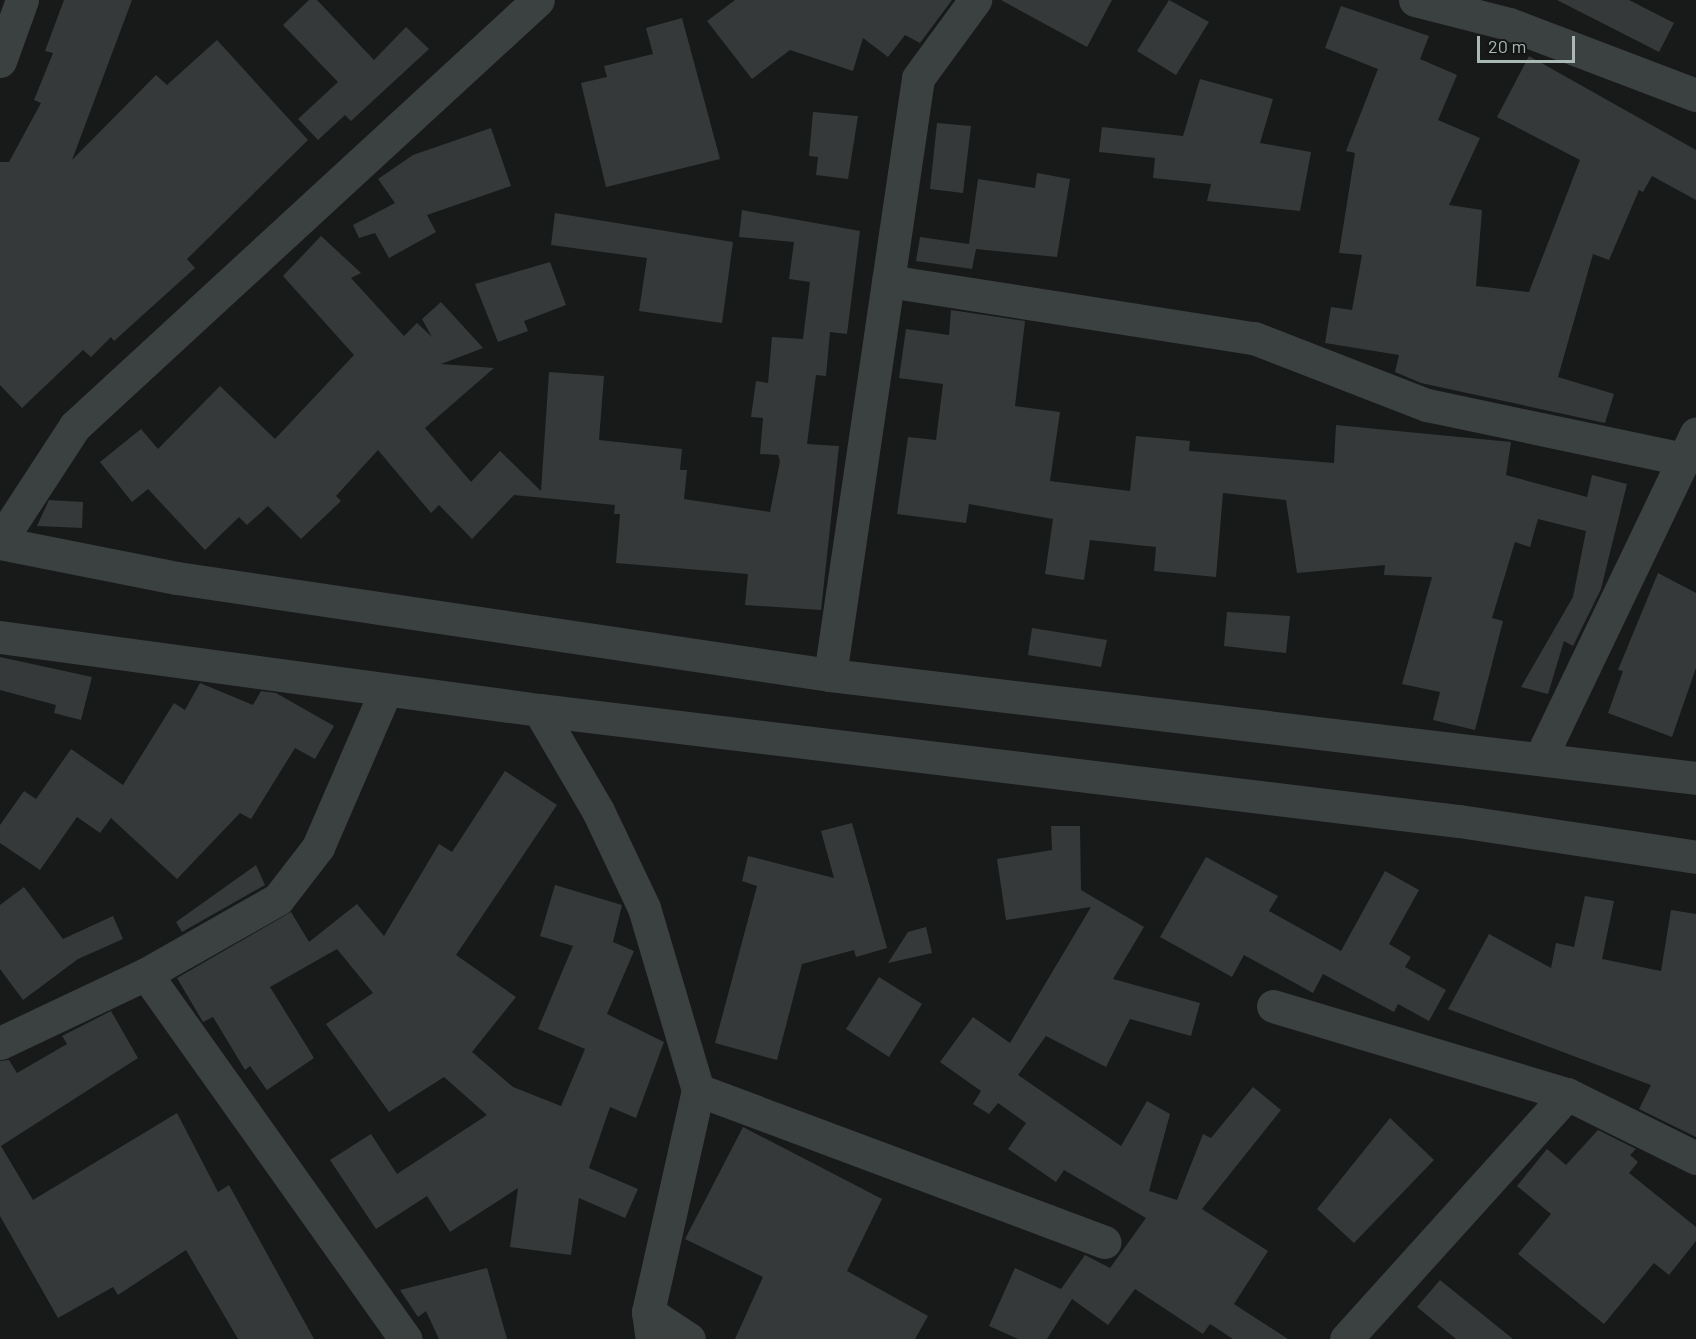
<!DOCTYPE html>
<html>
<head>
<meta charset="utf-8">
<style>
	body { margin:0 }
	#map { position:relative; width:1696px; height:1339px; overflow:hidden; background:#181a1a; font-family:Barlow,sans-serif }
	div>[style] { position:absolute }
	.building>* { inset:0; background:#353939 }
	.minor>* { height:33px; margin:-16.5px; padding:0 16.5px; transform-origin:16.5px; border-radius:16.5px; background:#3b4140 }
	.tertiary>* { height:33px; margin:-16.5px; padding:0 16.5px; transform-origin:16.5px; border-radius:16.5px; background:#3b4140 }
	span { translate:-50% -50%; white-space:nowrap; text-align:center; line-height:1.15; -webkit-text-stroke:6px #131515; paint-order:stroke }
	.scale { position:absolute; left:1477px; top:36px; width:98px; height:27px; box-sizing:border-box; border:3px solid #abb9b5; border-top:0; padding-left:8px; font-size:18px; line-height:21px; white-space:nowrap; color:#abb9b5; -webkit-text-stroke:4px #131515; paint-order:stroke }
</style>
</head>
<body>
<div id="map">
	<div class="building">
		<i style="clip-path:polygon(64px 0,132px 0,72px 160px,156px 75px,167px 85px,217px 40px,308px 140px,187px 259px,195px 268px,114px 341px,111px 337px,91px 357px,83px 350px,22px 408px,0 385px,0 162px,9px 162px,41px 103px,34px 100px,53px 53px,45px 51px)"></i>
		<i style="clip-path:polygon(309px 0,317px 0,374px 60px,406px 27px,429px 49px,351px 121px,345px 115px,318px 140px,298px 119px,338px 82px,283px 25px)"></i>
		<i style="clip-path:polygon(735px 0,952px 0,920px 43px,905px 35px,888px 57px,863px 38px,853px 71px,790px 50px,752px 79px,707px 21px)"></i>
		<i style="clip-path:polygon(1001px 0,1112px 0,1087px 47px)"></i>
		<i style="clip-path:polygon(1169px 0,1209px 22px,1176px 75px,1137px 51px)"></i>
		<i style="clip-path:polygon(1557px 0,1629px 0,1674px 23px,1659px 52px)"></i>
		<i style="clip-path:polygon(1341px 6px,1429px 36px,1420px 59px,1457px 75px,1438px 120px,1480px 138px,1449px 205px,1482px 210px,1476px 286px,1529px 292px,1580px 160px,1497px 117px,1529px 56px,1696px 150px,1696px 200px,1652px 176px,1643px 192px,1639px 190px,1609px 260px,1593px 254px,1558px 377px,1614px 394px,1605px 423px,1421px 383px,1395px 372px,1399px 355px,1325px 343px,1331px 307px,1352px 310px,1362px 255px,1339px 253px,1355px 153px,1346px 151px,1378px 69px,1325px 48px)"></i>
		<i style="clip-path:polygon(682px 18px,720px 159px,606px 187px,581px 83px,607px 77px,604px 66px,653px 54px,646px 28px)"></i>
		<i style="clip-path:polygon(1200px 79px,1273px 99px,1260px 143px,1311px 152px,1300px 211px,1207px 201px,1211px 184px,1153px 178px,1155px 158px,1099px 152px,1102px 127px,1183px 136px)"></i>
		<i style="clip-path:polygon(813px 112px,858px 116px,848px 179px,816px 175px,818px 157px,809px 156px)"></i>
		<i style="clip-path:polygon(937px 123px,971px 126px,963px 193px,930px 189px)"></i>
		<i style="clip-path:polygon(491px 128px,511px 186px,427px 215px,436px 232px,389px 258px,375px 233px,359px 238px,353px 225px,395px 203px,378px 179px,413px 155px)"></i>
		<i style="clip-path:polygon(1037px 173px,1070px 179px,1057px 257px,976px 249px,972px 269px,916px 261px,920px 237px,969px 244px,978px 179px,1035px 188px)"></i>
		<i style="clip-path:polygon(742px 210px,860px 231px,847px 334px,830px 332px,826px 376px,816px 375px,807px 444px,839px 446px,821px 610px,745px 605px,748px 574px,616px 563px,620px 514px,614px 514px,615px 505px,514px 495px,472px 539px,439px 505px,431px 513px,378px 450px,336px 496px,341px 501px,301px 539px,268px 506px,247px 525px,239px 517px,205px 550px,148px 489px,132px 502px,100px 462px,141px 429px,158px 449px,220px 386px,275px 439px,354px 355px,283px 276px,321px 236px,361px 273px,351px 278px,404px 336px,417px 323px,432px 337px,422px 319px,441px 302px,483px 348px,441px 364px,494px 368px,425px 428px,471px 482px,500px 451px,541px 491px,549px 372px,604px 376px,599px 440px,682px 449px,680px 470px,687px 470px,684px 499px,770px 512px,780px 461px,778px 455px,760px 454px,763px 418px,751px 417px,756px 381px,768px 383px,772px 337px,803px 339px,810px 282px,789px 279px,794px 242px,739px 237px)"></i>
		<i style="clip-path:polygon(555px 213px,733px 242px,722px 323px,639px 311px,647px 258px,551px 245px)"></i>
		<i style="clip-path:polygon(550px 262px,566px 305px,524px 321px,528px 331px,498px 342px,475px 284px)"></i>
		<i style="clip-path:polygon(951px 310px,1025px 321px,1015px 406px,1060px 412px,1050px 481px,1130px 491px,1136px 436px,1190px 441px,1189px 451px,1334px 463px,1336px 425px,1511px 442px,1506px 475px,1587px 497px,1592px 475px,1627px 484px,1601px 589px,1573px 646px,1564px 641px,1548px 694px,1521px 687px,1573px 597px,1586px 531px,1538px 519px,1530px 547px,1515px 542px,1492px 618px,1503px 621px,1475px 730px,1433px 720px,1440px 692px,1402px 684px,1432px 577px,1384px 575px,1385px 565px,1297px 573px,1286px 500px,1223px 493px,1216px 577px,1154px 571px,1156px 547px,1090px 540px,1084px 580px,1045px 574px,1053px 519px,969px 504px,966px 523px,897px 514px,908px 437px,936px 440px,943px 384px,899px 378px,906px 329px,949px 335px)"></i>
		<i style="clip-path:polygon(49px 500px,83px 502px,82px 528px,37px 526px)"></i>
		<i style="clip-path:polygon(1658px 573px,1696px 593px,1696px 668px,1672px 737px,1608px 713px,1623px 671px,1618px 670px)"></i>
		<i style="clip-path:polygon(1227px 612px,1290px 616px,1286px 653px,1224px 646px)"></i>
		<i style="clip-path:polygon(1032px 628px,1107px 640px,1101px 667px,1028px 655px)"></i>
		<i style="clip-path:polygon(0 657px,92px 677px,81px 720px,54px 713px,56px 705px,0 690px)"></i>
		<i style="clip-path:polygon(200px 683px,253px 705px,261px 691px,276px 693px,334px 726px,315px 759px,295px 748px,251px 819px,240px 813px,177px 879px,111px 818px,100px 833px,77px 817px,40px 870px,0 843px,0 825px,24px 791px,36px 799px,71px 749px,123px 785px,174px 703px,185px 710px)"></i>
		<i style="clip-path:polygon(505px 771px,557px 805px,456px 955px,516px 997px,472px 1052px,513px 1087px,561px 1106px,585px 1049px,538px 1029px,573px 946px,540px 936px,555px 885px,622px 905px,613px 942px,634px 951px,607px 1014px,664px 1042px,636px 1118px,610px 1107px,589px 1168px,638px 1189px,625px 1218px,579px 1198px,571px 1255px,510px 1247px,518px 1188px,450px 1232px,427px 1196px,376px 1229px,330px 1160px,371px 1134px,397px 1174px,487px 1115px,444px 1077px,389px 1112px,326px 1024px,373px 993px,337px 949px,270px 987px,314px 1058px,267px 1090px,250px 1066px,245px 1070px,213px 1017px,203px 1022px,177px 978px,291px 912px,309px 942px,357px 904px,384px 936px,439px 844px,452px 852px)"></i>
		<i style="clip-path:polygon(852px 823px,887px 948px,856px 957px,854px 950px,802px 964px,777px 1060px,715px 1043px,757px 886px,742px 881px,748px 856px,834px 878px,821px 831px)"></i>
		<i style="clip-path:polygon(1051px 826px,1080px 826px,1081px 890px,1144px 927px,1113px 979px,1200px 1003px,1191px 1036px,1130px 1019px,1106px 1067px,1046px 1036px,1018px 1075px,1121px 1146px,1147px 1101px,1170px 1114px,1149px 1191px,1177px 1200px,1203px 1134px,1211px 1138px,1253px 1087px,1281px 1110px,1202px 1209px,1268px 1251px,1234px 1304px,1288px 1339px,1233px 1339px,1210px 1324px,1203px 1334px,1135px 1289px,1108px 1325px,1072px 1299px,1047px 1339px,1018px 1339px,989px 1326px,1015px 1268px,1061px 1289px,1085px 1255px,1110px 1268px,1146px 1218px,1064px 1170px,1056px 1182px,1008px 1149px,1026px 1123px,998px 1103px,989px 1114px,973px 1104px,981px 1091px,940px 1062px,973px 1017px,1010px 1043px,1091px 907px,1006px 920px,997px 859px,1052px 850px)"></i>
		<i style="clip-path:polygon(1206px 857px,1278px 896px,1269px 911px,1341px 951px,1385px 871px,1419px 890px,1389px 944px,1411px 957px,1405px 967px,1446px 990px,1429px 1021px,1398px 1004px,1394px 1012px,1323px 974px,1313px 993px,1244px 955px,1232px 977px,1160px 937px)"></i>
		<i style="clip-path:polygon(256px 865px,265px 885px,182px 932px,176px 922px)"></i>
		<i style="clip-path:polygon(24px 887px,63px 939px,113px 916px,123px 939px,78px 959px,23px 1000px,0 969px,0 905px)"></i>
		<i style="clip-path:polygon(1585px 896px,1614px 901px,1602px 959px,1661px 971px,1671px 910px,1696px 914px,1696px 1137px,1639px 1109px,1651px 1085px,1448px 1009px,1489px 934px,1551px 968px,1556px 943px,1574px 947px)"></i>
		<i style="clip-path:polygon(926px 927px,932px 953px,888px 963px,908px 932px)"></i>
		<i style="clip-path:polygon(879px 977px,922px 1004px,889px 1057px,846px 1029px)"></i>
		<i style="clip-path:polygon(111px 1011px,138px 1058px,1px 1146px,33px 1200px,177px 1113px,218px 1192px,229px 1185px,314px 1339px,238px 1339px,186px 1250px,118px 1295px,113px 1287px,58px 1318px,0 1216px,0 1061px,9px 1060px,17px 1073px,67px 1044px,62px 1036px)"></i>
		<i style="clip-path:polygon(1390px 1118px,1434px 1160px,1354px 1243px,1317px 1209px)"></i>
		<i style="clip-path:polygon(743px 1127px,882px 1199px,847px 1271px,928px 1316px,915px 1339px,735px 1339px,763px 1277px,685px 1239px)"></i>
		<i style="clip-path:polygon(1598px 1130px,1636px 1149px,1630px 1155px,1638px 1162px,1629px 1173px,1696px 1227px,1696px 1241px,1669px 1275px,1654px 1263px,1604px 1324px,1518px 1254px,1551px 1214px,1517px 1186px,1547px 1149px,1566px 1165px)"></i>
		<i style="clip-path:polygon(487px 1268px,507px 1339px,439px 1339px,426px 1311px,418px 1317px,400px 1290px)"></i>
		<i style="clip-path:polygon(1440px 1280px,1513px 1339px,1456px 1339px,1417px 1307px)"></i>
	</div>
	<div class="minor">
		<i style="left:1415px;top:0;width:97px;rotate:14.3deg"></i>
		<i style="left:1509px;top:24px;width:200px;rotate:20.8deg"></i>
		<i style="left:0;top:61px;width:65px;rotate:-70.2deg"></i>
		<i style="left:888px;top:281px;width:370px;rotate:8.9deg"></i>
		<i style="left:1254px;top:338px;width:186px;rotate:21.2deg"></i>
		<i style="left:1427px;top:405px;width:263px;rotate:11.9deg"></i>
		<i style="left:0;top:541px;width:137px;rotate:-56.9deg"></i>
		<i style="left:75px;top:426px;width:629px;rotate:-42.62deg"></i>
		<i style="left:830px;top:675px;width:603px;rotate:-81.61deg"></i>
		<i style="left:918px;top:78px;width:97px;rotate:-53.8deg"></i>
		<i style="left:539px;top:710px;width:117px;rotate:59.7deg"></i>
		<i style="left:598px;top:811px;width:107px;rotate:64.6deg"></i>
		<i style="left:644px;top:908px;width:190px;rotate:73.5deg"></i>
		<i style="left:698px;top:1090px;width:228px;rotate:102.7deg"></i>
		<i style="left:648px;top:1312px;width:27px;rotate:82deg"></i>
		<i style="left:1540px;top:759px;width:361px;rotate:-64.4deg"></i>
		<i style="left:146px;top:974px;width:448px;rotate:54.6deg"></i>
		<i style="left:1273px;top:1006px;width:307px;rotate:16.7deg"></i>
		<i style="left:1567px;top:1094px;width:144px;rotate:26.4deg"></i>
		<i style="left:0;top:1043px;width:161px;rotate:-25.3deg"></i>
		<i style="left:146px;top:974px;width:152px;rotate:-29.6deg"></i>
		<i style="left:278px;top:899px;width:66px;rotate:-52.4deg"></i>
		<i style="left:318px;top:847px;width:171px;rotate:-66.6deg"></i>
		<i style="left:698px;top:1090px;width:434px;rotate:20.5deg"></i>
		<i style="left:648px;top:1312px;width:49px;rotate:33.4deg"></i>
		<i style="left:1346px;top:1339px;width:330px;rotate:-47.9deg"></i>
	</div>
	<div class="tertiary">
		<i style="left:0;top:543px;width:180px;rotate:11.2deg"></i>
		<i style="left:177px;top:578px;width:660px;rotate:8.45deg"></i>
		<i style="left:830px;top:675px;width:872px;rotate:6.78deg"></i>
		<i style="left:0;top:637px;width:544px;rotate:7.71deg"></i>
		<i style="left:539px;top:710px;width:927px;rotate:6.88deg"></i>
		<i style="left:1459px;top:821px;width:240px;rotate:8.6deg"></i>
	</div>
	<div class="scale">20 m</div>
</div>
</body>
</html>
